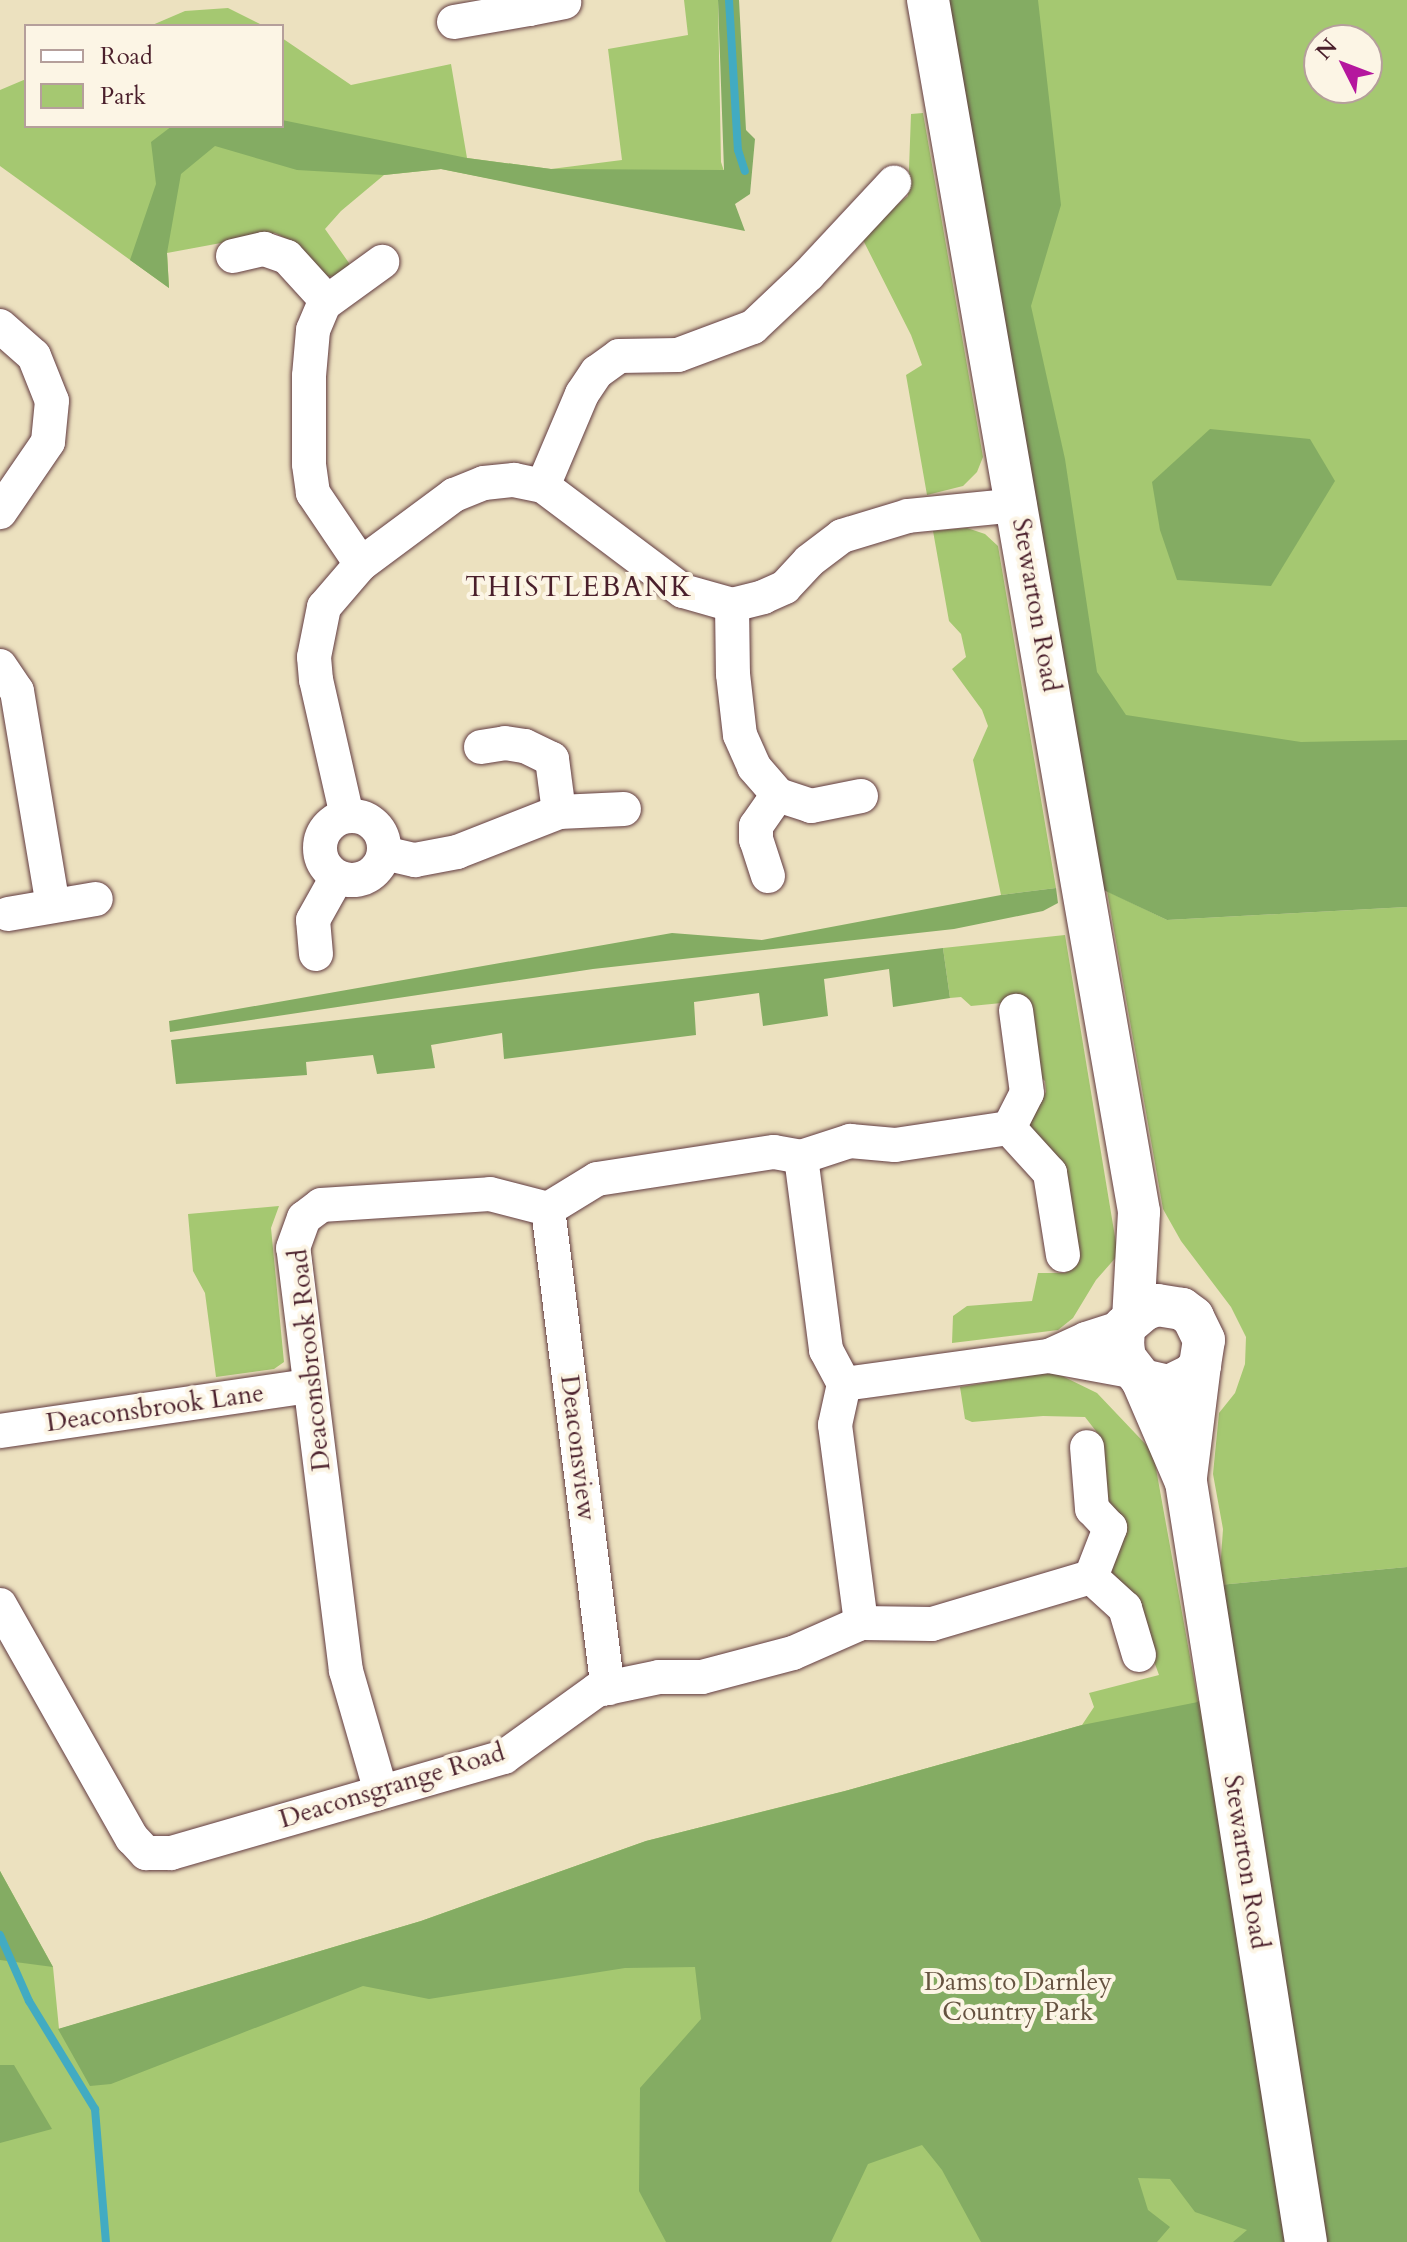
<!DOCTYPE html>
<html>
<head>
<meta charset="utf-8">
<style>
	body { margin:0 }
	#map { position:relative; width:1407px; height:2242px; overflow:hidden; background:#ece1bf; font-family:Cardo,serif }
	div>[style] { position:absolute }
	.green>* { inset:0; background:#a5c871 }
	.forest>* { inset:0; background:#84ac63 }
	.stream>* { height:8px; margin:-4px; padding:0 4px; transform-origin:4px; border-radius:4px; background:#42abc2 }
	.roads { filter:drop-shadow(0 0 2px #623c41) drop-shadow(0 0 2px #623c41) }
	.minor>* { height:34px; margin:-17px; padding:0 17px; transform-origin:17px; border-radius:17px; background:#fff }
	.minor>.ring { margin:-17px; padding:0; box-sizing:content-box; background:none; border:34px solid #fff; border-radius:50% }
	.major>* { height:42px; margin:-21px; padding:0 21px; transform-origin:21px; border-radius:21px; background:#fff }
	span { translate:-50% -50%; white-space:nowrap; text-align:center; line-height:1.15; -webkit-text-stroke:8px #fcf5e5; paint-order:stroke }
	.street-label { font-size:26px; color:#4a1f2b }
	.park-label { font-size:26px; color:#655240 }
	.neighbourhood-label { font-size:28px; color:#4a1f2b; letter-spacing:2px }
	.legend { position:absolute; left:24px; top:24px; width:260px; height:104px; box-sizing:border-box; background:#fcf5e5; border:2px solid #b59f9b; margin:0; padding:10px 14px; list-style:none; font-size:24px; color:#4a1f2b }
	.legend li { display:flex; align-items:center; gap:16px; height:40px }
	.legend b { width:40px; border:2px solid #b59f9b }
	.north { position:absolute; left:1303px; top:24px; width:80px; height:80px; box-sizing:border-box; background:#fcf5e5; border:2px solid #b59f9b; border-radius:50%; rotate:312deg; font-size:22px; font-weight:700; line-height:32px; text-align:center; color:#4a1f2b }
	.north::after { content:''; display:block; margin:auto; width:28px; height:36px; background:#b5179e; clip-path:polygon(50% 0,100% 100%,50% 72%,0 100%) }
</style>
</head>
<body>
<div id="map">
	<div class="green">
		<i style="clip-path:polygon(684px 0,718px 0,721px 162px,735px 204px,662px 212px,441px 169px,384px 175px,341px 211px,325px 229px,349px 263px,350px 270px,343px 277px,324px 276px,289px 240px,275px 233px,167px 253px,169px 288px,0 166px,0 90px,26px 79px,26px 126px,282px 126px,282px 38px,351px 85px,451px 64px,467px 158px,551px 169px,622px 160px,608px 49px,688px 35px)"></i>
		<i style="clip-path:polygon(evenodd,947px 0,1407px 0,1407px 820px,1084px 812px,947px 0,1319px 40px,1367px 40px,1367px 88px,1319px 88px,1319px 40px)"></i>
		<i style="clip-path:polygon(228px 8px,264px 26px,150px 26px,185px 11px)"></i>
		<i style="clip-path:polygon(923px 113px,983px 457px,977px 472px,963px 486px,927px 495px,906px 375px,922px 365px,911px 335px,860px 234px,908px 196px,911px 114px)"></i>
		<i style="clip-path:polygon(967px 528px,985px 534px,998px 546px,1056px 888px,1001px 895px,973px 760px,988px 726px,982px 710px,952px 669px,966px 657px,961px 634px,949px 621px,933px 531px)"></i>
		<i style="clip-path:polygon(1107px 891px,1167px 920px,1407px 907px,1407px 1567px,1219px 1585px,1223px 1529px,1213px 1474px,1219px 1413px,1235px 1393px,1245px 1364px,1246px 1337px,1231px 1307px,1181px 1241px,1163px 1209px)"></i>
		<i style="clip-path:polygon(1065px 935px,1118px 1255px,1096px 1280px,1073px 1318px,1058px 1330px,952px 1343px,953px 1316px,967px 1306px,1032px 1301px,1038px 1273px,1065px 1273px,1076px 1264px,1029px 1130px,1031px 1116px,1046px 1092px,1045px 1081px,1031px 1070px,1012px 1002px,971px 1006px,961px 997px,950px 998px,943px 948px)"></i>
		<i style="clip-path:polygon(279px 1206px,271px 1228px,284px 1362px,274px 1369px,216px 1377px,205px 1293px,193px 1271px,188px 1214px)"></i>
		<i style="clip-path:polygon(1054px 1372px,1097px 1393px,1153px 1452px,1198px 1701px,1220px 1697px,1306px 2242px,0 2242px,0 1871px,53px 1967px,59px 2029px,421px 1921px,646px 1841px,845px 1791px,1082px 1725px,1094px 1707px,1089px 1693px,1159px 1675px,1133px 1604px,1107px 1572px,1099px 1503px,1099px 1435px,1085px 1417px,1043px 1416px,972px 1422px,965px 1419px,960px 1387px)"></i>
	</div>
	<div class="forest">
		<i style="clip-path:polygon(718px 0,739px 0,746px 130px,755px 139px,750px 194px,735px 204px,745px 231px,441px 169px,384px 175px,297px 170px,215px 146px,181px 174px,167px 253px,169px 288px,130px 260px,156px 184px,151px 142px,172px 126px,282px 126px,282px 120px,467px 158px,551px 169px,724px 170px)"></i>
		<i style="clip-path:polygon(947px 0,1038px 0,1061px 205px,1031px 306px,1065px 459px,1097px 672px,1126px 715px,1301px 742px,1407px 740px,1407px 907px,1167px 920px,1095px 886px)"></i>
		<i style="clip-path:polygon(1210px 429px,1310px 439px,1335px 481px,1271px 586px,1177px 580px,1160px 530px,1152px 482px)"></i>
		<i style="clip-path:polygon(1056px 888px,1058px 903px,1043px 911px,954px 929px,593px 969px,170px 1032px,169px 1021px,672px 933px,762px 940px,1001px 895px)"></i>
		<i style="clip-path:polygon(943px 948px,950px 998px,893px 1007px,889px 969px,824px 979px,828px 1016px,763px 1026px,759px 993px,694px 1002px,696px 1035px,504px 1059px,502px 1033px,431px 1045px,435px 1068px,377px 1074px,373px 1055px,306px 1062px,307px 1075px,176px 1084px,171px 1040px)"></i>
		<i style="clip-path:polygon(1407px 1567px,1407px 2242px,1318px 2242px,1219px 1585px)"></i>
		<i style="clip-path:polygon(1198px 1702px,1289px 2242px,1233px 2242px,1247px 2230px,1195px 2212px,1170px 2179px,1138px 2178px,1148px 2210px,1170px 2227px,1157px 2242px,981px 2242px,942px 2170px,922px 2145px,868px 2164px,831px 2242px,666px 2242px,639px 2191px,640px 2088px,701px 2019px,695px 1967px,625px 1968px,429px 1999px,363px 1986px,111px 2084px,90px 2086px,58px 2029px,421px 1921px,646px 1841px,845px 1791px,1082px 1725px)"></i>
		<i style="clip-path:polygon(0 1871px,53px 1967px,0 1960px)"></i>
		<i style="clip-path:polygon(0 2065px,14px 2065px,52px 2129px,0 2143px)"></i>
	</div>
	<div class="stream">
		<i style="left:729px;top:0;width:150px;rotate:86.6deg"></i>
		<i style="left:738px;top:150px;width:22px;rotate:72deg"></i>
		<i style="left:0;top:1935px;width:72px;rotate:66.3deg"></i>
		<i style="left:29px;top:2001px;width:127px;rotate:58.6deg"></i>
		<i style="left:95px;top:2109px;width:133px;rotate:85.3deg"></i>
	</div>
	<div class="roads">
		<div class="minor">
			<i style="left:529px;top:9px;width:36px;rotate:-11deg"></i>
			<i style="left:454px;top:22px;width:76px;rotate:-9.8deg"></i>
			<i style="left:529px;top:9px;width:9px;rotate:-96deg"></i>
			<i style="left:233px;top:256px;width:32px;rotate:-13deg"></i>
			<i style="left:264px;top:249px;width:24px;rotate:19deg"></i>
			<i style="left:287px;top:257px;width:59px;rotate:47.7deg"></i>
			<i style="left:0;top:326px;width:45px;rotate:41.4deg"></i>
			<i style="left:34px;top:356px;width:48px;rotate:68.2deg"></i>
			<i style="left:52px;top:401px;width:41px;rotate:95.6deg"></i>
			<i style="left:48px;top:442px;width:85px;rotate:124.4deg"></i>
			<i style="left:543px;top:486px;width:100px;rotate:-67deg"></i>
			<i style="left:582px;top:394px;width:27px;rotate:-56deg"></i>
			<i style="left:597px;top:372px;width:27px;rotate:-36deg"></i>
			<i style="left:619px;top:356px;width:59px;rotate:-1deg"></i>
			<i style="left:678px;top:355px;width:80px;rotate:-20.5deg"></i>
			<i style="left:753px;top:327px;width:77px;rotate:-43.4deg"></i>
			<i style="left:809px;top:274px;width:125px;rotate:-47deg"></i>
			<i style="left:361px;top:564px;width:86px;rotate:-124.1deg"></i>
			<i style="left:313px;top:493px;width:29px;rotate:-98deg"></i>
			<i style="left:309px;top:464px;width:88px;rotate:-90deg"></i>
			<i style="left:309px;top:376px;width:46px;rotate:-85deg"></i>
			<i style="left:313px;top:330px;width:28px;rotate:-67deg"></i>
			<i style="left:324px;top:304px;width:72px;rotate:-35.9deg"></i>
			<i style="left:732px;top:605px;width:69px;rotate:89.2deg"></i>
			<i style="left:733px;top:674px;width:61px;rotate:83.5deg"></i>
			<i style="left:740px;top:735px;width:35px;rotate:66deg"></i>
			<i style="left:754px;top:767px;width:37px;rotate:49deg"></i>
			<i style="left:778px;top:795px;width:35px;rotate:18deg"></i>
			<i style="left:811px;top:806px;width:51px;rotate:-11.3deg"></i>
			<i style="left:0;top:666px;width:30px;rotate:56deg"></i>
			<i style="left:17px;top:691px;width:217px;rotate:80.5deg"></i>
			<i style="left:481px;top:747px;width:24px;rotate:-9deg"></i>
			<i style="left:505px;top:743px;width:20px;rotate:9deg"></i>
			<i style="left:525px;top:746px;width:30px;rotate:26deg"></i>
			<i style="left:552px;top:759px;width:53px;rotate:82.5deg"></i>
			<i class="ring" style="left:320px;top:816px;width:30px;height:30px"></i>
			<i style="left:347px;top:816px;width:139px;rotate:-102.8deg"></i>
			<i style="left:316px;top:680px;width:23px;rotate:-95deg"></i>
			<i style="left:314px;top:657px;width:51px;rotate:-78.7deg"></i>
			<i style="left:324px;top:607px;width:57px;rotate:-49.3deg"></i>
			<i style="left:361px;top:564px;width:116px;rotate:-36.6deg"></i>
			<i style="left:454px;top:495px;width:32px;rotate:-22deg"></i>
			<i style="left:484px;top:483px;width:30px;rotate:-6deg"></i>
			<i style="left:514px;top:480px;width:30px;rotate:12deg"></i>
			<i style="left:543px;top:486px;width:175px;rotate:36.9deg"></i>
			<i style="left:683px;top:591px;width:51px;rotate:15.9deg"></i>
			<i style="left:732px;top:605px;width:32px;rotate:-14deg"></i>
			<i style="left:763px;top:597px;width:24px;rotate:-24deg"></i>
			<i style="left:785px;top:587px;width:35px;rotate:-47deg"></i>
			<i style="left:809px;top:561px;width:41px;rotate:-37.1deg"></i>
			<i style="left:842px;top:536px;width:69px;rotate:-16.9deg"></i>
			<i style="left:908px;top:516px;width:112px;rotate:-5.7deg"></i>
			<i style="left:384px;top:853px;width:32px;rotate:13deg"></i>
			<i style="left:415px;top:860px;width:43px;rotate:-10.8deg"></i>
			<i style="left:457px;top:852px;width:110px;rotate:-21.4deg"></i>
			<i style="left:559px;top:812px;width:65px;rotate:-2.6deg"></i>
			<i style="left:768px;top:876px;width:38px;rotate:-108deg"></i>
			<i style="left:756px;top:840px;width:14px;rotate:-90deg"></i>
			<i style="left:756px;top:826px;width:38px;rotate:-55deg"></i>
			<i style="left:8px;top:914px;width:89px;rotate:-9.7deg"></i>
			<i style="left:316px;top:954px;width:34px;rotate:-95deg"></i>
			<i style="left:313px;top:920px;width:49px;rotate:-60.8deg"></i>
			<i style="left:1009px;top:1128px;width:61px;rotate:47.7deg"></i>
			<i style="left:1050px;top:1173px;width:83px;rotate:81deg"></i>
			<i style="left:801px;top:1157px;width:195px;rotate:82.6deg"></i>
			<i style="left:826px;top:1350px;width:38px;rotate:62deg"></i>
			<i style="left:844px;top:1384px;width:42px;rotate:102.4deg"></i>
			<i style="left:835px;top:1425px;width:200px;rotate:82.5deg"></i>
			<i style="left:548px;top:1209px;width:483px;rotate:82.9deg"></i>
			<i style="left:1049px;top:1356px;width:83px;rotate:10.4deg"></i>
			<i style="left:844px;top:1384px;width:207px;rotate:-7.8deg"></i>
			<i style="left:1049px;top:1356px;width:41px;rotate:-24.7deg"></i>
			<i style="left:1086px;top:1339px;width:40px;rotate:-18deg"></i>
			<i style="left:0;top:1431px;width:313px;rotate:-8.3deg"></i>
			<i style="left:1091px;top:1577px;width:46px;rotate:42.4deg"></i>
			<i style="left:1125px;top:1608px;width:49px;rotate:73.4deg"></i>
			<i style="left:0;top:1605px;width:268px;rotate:60.5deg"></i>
			<i style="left:132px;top:1838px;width:21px;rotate:47deg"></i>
			<i style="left:146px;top:1853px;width:25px"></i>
			<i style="left:171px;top:1853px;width:347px;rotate:-16.1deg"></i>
			<i style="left:504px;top:1757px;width:115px;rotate:-35.8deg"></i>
			<i style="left:597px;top:1690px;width:63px;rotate:-11.8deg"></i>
			<i style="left:659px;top:1677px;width:43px"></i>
			<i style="left:702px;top:1677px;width:94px;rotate:-14.8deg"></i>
			<i style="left:793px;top:1653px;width:74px;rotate:-23.8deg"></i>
			<i style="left:861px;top:1623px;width:71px;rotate:0.8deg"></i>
			<i style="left:932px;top:1624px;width:166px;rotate:-16.5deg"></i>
			<i style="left:1091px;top:1577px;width:53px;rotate:-68.8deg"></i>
			<i style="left:1110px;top:1528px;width:26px;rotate:-133deg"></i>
			<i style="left:1092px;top:1509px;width:62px;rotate:-94.6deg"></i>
			<i style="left:381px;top:1792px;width:126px;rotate:-106.1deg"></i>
			<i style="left:346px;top:1671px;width:426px;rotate:-97.1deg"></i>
			<i style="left:293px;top:1248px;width:32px;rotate:-70deg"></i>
			<i style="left:304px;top:1218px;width:21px;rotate:-37deg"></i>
			<i style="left:321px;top:1205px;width:169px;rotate:-3.7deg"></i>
			<i style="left:490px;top:1194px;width:60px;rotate:14.5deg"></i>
			<i style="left:548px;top:1209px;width:57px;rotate:-31.5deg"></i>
			<i style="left:597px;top:1179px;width:179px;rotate:-8.7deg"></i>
			<i style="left:774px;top:1152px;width:27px;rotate:10deg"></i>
			<i style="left:801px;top:1157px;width:52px;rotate:-18.1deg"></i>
			<i style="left:850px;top:1141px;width:45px;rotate:5.1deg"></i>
			<i style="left:895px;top:1145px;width:115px;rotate:-8.5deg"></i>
			<i style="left:1009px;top:1128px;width:39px;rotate:-63deg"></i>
			<i style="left:1027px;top:1093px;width:83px;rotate:-97.6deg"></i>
		</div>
		<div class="major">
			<i style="left:928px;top:0;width:1230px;rotate:80.12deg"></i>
			<i style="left:1139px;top:1212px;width:106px;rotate:93.2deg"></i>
			<i style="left:1142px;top:1380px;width:28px;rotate:13deg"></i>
			<i style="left:1169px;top:1386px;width:25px;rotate:-26deg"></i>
			<i style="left:1192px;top:1375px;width:13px;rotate:-51deg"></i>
			<i style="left:1200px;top:1365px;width:25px;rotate:-81deg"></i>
			<i style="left:1204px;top:1340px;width:25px;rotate:-116deg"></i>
			<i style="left:1193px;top:1317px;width:14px;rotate:-144deg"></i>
			<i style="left:1182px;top:1309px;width:25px;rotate:-171deg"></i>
			<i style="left:1157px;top:1305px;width:14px;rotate:159deg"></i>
			<i style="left:1144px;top:1310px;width:26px;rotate:140deg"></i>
			<i style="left:1124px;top:1327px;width:17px;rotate:93deg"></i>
			<i style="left:1123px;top:1344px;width:14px;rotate:82deg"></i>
			<i style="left:1125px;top:1358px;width:28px;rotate:52deg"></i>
			<i style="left:1142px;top:1380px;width:111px;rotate:66.7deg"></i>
			<i style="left:1186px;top:1482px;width:769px;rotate:81.03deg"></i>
			<i style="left:1186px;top:1477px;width:113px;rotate:-82.9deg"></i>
		</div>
	</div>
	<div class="street-label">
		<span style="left:1036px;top:605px;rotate:80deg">Stewarton Road</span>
		<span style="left:310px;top:1360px;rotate:-96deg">Deaconsbrook Road</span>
		<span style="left:155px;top:1408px;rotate:-8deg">Deaconsbrook Lane</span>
		<span style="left:578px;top:1448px;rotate:83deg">Deaconsview</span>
		<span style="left:392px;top:1786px;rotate:-17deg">Deaconsgrange Road</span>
		<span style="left:1246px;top:1862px;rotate:81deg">Stewarton Road</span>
	</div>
	<div class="park-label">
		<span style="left:1018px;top:1997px">Dams to Darnley<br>Country Park</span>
	</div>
	<div class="neighbourhood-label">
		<span style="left:579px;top:587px">THISTLEBANK</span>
	</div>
	<ul class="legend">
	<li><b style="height:10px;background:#fff"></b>Road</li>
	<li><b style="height:22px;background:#a5c871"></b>Park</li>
	</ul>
	<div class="north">N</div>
</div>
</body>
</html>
